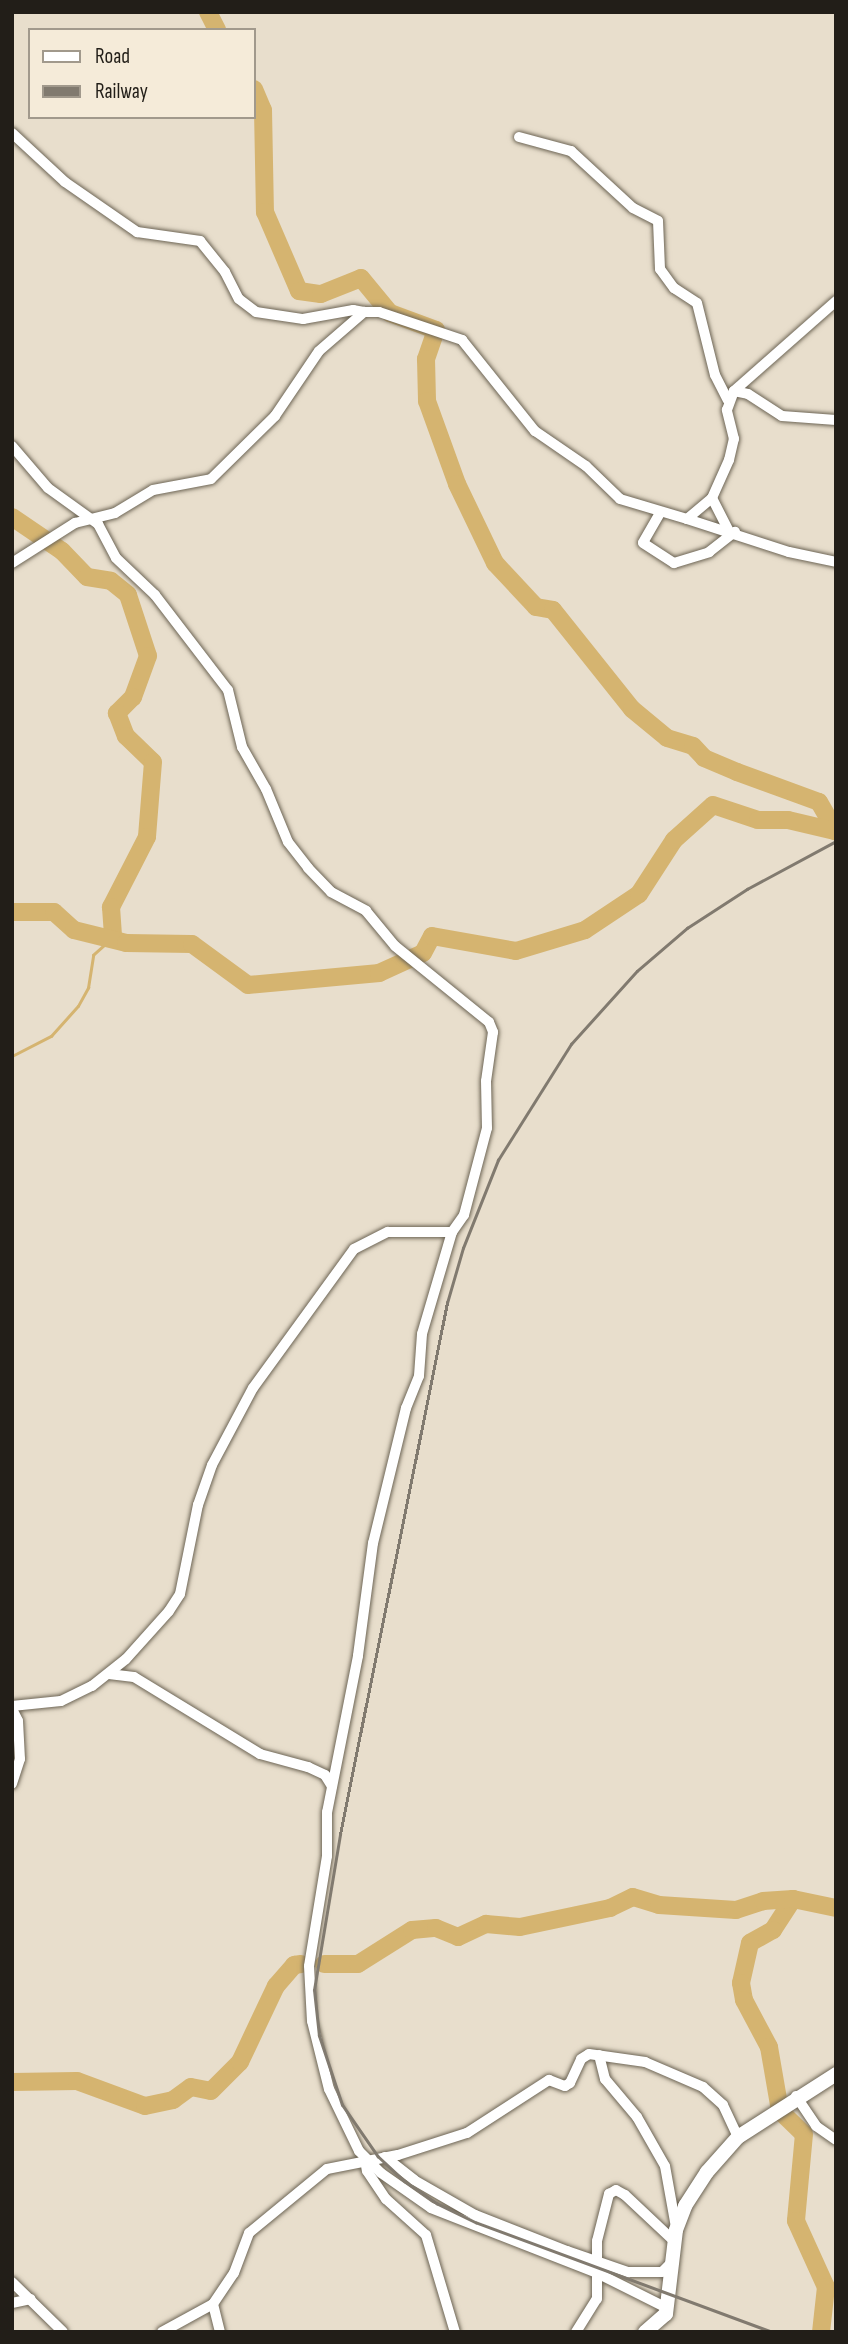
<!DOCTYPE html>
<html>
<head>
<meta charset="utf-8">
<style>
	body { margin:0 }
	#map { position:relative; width:848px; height:2344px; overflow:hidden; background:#e8decc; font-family:"Sofia Sans Condensed",sans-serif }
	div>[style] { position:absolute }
	.stream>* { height:2.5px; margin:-1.25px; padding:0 1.25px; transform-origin:1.25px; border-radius:1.25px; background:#d5b470 }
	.river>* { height:18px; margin:-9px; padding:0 9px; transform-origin:9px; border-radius:9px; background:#d5b470 }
	.roads { filter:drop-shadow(0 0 2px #6d6555) drop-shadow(0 0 2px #6d6555) }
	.minor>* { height:10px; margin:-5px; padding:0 5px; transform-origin:5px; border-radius:5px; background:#fff }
	.tertiary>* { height:14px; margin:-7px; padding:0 7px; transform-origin:7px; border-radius:7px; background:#fff }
	.rail>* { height:2.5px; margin:-1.25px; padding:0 1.25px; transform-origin:1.25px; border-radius:1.25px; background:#817a6f }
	span { translate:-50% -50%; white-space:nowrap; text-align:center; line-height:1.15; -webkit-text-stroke:5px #f5ebd9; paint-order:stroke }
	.frame { position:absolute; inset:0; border:14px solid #221e18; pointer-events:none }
	.legend { position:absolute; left:28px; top:28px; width:228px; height:91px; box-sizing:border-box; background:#f5ebd9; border:2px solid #a1998c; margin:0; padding:9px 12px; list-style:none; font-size:21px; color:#221e18 }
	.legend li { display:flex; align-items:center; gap:14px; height:35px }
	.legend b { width:35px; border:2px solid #a1998c }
</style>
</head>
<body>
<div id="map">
	<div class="stream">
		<i style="left:209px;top:21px;width:9px;rotate:-77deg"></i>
		<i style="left:12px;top:1056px;width:44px;rotate:-27.1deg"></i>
		<i style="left:51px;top:1036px;width:40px;rotate:-48deg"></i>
		<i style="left:78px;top:1006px;width:21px;rotate:-61deg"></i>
		<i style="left:88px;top:988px;width:33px;rotate:-81deg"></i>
		<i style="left:93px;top:955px;width:27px;rotate:-42deg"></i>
	</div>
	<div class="river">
		<i style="left:208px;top:12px;width:20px;rotate:63deg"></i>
		<i style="left:254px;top:89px;width:23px;rotate:67deg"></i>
		<i style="left:263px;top:110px;width:102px;rotate:88.9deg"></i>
		<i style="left:265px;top:212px;width:86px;rotate:66.7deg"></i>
		<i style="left:299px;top:291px;width:22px;rotate:8deg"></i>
		<i style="left:321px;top:294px;width:43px;rotate:-21.8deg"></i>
		<i style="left:361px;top:278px;width:45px;rotate:50.4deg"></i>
		<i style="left:390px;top:313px;width:49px;rotate:20.3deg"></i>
		<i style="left:436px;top:330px;width:31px;rotate:109deg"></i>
		<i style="left:426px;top:359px;width:42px;rotate:88.6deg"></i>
		<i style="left:427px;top:401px;width:88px;rotate:70.1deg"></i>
		<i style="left:457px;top:484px;width:88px;rotate:64.3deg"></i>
		<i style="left:495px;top:563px;width:60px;rotate:47deg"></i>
		<i style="left:536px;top:607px;width:17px;rotate:10deg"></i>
		<i style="left:553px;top:610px;width:127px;rotate:51.4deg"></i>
		<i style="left:632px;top:709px;width:45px;rotate:39.6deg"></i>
		<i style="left:667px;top:738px;width:27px;rotate:17deg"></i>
		<i style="left:693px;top:746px;width:16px;rotate:47deg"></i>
		<i style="left:704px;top:758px;width:36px;rotate:23deg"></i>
		<i style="left:737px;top:772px;width:87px;rotate:20.1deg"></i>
		<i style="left:819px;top:802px;width:34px;rotate:60deg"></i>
		<i style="left:12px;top:517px;width:60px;rotate:34.2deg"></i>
		<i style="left:62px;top:551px;width:36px;rotate:46deg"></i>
		<i style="left:87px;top:577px;width:24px;rotate:9deg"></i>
		<i style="left:111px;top:581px;width:22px;rotate:39deg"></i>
		<i style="left:128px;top:595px;width:64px;rotate:71.8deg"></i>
		<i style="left:148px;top:656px;width:44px;rotate:110.1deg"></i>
		<i style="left:133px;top:697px;width:23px;rotate:135deg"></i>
		<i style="left:117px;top:713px;width:25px;rotate:69deg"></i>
		<i style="left:126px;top:736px;width:37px;rotate:44deg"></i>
		<i style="left:153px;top:762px;width:75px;rotate:94.6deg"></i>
		<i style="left:147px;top:837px;width:79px;rotate:117.2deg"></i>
		<i style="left:111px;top:907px;width:30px;rotate:86deg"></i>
		<i style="left:12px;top:912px;width:42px"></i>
		<i style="left:54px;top:912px;width:27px;rotate:42deg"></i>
		<i style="left:74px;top:930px;width:54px;rotate:14deg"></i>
		<i style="left:126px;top:943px;width:66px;rotate:0.9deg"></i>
		<i style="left:192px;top:944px;width:69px;rotate:36.2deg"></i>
		<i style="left:248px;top:985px;width:132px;rotate:-5.2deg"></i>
		<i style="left:379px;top:973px;width:48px;rotate:-24.4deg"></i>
		<i style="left:423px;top:953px;width:19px;rotate:-62deg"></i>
		<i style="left:432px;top:936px;width:85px;rotate:10.1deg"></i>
		<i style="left:516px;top:951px;width:72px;rotate:-16.9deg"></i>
		<i style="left:585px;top:930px;width:65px;rotate:-33.7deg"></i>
		<i style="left:639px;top:894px;width:64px;rotate:-57.1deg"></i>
		<i style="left:674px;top:840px;width:52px;rotate:-41.9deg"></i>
		<i style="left:713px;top:805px;width:47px;rotate:18.4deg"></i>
		<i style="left:758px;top:820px;width:30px"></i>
		<i style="left:788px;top:820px;width:48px;rotate:13.2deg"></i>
		<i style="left:793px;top:1899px;width:37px;rotate:123deg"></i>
		<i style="left:773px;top:1930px;width:26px;rotate:151deg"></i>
		<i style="left:750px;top:1943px;width:41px;rotate:102.7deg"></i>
		<i style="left:741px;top:1983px;width:17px;rotate:80deg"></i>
		<i style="left:744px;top:2000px;width:53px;rotate:62deg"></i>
		<i style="left:769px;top:2047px;width:65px;rotate:80.2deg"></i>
		<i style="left:780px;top:2111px;width:33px;rotate:44deg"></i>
		<i style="left:804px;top:2134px;width:87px;rotate:95.3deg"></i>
		<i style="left:796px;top:2221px;width:72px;rotate:65.6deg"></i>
		<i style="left:826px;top:2287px;width:45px;rotate:96.3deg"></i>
		<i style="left:324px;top:1964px;width:34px"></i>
		<i style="left:358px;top:1964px;width:64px;rotate:-32.2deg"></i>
		<i style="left:412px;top:1930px;width:24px;rotate:-5deg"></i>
		<i style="left:436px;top:1928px;width:24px;rotate:22deg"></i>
		<i style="left:458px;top:1937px;width:31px;rotate:-25deg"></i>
		<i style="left:486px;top:1924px;width:34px;rotate:5deg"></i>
		<i style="left:520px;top:1927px;width:92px;rotate:-11.9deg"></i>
		<i style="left:610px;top:1908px;width:25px;rotate:-26deg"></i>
		<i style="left:633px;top:1897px;width:27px;rotate:17deg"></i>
		<i style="left:659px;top:1905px;width:77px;rotate:3.7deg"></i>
		<i style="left:736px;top:1910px;width:28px;rotate:-18deg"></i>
		<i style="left:763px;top:1901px;width:30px;rotate:-4deg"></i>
		<i style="left:793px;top:1899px;width:44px;rotate:11.8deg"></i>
		<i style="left:12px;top:2082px;width:65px;rotate:-0.9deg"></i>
		<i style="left:77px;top:2081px;width:72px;rotate:20.2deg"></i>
		<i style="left:145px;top:2106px;width:29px;rotate:-12deg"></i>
		<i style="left:173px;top:2100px;width:22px;rotate:-36deg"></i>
		<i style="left:191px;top:2087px;width:20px;rotate:11deg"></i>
		<i style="left:211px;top:2091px;width:41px;rotate:-45deg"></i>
		<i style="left:240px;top:2062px;width:84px;rotate:-64.7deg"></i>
		<i style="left:276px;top:1986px;width:28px;rotate:-49deg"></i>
		<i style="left:294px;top:1965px;width:7px;rotate:-8deg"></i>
	</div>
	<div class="roads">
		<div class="minor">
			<i style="left:12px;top:133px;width:72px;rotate:42.8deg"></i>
			<i style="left:65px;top:182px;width:88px;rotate:34.8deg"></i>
			<i style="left:137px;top:232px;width:64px;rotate:8.1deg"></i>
			<i style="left:200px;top:241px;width:40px;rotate:51deg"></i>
			<i style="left:225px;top:272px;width:30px;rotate:63deg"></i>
			<i style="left:239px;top:299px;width:21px;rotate:37deg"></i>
			<i style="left:256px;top:312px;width:48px;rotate:8.5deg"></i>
			<i style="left:303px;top:319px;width:51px;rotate:-10.2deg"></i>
			<i style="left:353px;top:310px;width:11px;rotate:10deg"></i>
			<i style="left:519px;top:137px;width:54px;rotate:15.1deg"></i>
			<i style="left:571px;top:151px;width:84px;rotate:42.6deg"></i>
			<i style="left:633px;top:208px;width:28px;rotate:27deg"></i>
			<i style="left:658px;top:221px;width:48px;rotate:87.6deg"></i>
			<i style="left:660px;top:269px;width:24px;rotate:54deg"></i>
			<i style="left:674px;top:288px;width:27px;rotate:33deg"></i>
			<i style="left:697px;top:303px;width:74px;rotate:76deg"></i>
			<i style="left:715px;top:375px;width:28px;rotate:63deg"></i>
			<i style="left:734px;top:391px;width:14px;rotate:12deg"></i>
			<i style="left:748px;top:394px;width:40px;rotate:32.9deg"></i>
			<i style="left:782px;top:416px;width:54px;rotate:4.2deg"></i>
			<i style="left:12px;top:446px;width:55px;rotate:49.4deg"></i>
			<i style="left:48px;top:488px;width:62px;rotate:35.8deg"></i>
			<i style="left:98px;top:524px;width:38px;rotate:62deg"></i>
			<i style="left:116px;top:558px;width:54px;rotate:43.5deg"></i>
			<i style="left:155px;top:595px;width:120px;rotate:52.5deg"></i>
			<i style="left:228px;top:690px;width:59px;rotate:76.2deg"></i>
			<i style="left:242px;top:747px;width:48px;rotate:60.3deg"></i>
			<i style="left:266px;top:789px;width:57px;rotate:67.5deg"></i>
			<i style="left:288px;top:842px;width:33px;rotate:52deg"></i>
			<i style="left:308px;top:868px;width:33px;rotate:46deg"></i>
			<i style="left:331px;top:892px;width:40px;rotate:28deg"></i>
			<i style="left:366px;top:911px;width:45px;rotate:50.4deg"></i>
			<i style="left:395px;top:946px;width:121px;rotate:39deg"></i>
			<i style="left:489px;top:1022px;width:11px;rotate:68deg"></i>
			<i style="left:493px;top:1032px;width:49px;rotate:98.1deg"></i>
			<i style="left:486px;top:1081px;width:47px;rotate:88.8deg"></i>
			<i style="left:487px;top:1128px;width:90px;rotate:104.8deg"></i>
			<i style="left:464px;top:1215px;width:21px;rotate:125deg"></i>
			<i style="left:452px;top:1232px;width:106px;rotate:106.4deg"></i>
			<i style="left:422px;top:1334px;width:42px;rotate:94.1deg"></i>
			<i style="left:419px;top:1376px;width:35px;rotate:112deg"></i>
			<i style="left:406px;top:1408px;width:139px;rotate:103.7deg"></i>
			<i style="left:373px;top:1543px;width:114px;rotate:97.6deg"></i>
			<i style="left:358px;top:1656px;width:159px;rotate:101.2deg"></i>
			<i style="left:327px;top:1812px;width:44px;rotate:90deg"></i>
			<i style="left:327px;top:1856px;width:111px;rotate:99.3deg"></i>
			<i style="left:309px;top:1966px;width:55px;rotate:86.9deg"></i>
			<i style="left:312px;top:2021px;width:70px;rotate:76deg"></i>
			<i style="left:329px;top:2089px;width:69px;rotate:64.2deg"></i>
			<i style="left:359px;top:2151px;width:31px;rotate:45deg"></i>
			<i style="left:381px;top:2173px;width:61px;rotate:35deg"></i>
			<i style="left:431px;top:2208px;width:180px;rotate:21.4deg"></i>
			<i style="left:599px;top:2274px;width:76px;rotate:26.6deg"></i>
			<i style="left:712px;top:498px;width:36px;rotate:63deg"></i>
			<i style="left:660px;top:513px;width:34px;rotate:120deg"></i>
			<i style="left:643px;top:543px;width:37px;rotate:33deg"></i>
			<i style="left:674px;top:563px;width:37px;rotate:-17deg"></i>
			<i style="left:709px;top:552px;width:33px;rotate:-38deg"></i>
			<i style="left:687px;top:519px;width:107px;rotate:17.9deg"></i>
			<i style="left:789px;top:552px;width:48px;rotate:12deg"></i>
			<i style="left:12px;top:563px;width:75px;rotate:-32.4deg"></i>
			<i style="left:75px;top:523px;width:41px;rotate:-14deg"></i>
			<i style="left:115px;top:513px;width:44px;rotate:-31.2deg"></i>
			<i style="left:153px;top:490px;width:59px;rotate:-10.7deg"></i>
			<i style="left:211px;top:479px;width:90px;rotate:-44.5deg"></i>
			<i style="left:275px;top:416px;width:78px;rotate:-55.9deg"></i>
			<i style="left:319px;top:351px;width:60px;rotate:-40.9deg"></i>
			<i style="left:364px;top:312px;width:15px"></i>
			<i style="left:379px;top:312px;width:88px;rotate:18.6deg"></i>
			<i style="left:462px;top:340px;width:117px;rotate:51.3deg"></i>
			<i style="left:535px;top:431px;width:62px;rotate:34.5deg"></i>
			<i style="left:586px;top:466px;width:47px;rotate:44.1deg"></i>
			<i style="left:620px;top:499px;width:70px;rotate:16.6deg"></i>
			<i style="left:687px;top:519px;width:33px;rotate:-40deg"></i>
			<i style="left:712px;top:498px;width:42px;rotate:-65.9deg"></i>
			<i style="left:729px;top:460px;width:22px;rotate:-77deg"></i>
			<i style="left:734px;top:439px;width:30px;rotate:-104deg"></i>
			<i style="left:727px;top:410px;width:20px;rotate:-70deg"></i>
			<i style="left:734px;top:391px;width:136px;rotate:-41.4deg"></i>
			<i style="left:109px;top:1674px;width:25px;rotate:7deg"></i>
			<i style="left:134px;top:1677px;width:148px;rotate:31.4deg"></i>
			<i style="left:260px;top:1754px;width:50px;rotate:15.2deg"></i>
			<i style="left:308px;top:1767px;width:19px;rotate:25deg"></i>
			<i style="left:325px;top:1775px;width:13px;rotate:58deg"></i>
			<i style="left:12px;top:1706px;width:49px;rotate:-5.8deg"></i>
			<i style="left:61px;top:1701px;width:34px;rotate:-26deg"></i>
			<i style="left:92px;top:1686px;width:43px;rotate:-38.5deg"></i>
			<i style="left:126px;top:1659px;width:64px;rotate:-48.1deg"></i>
			<i style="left:169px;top:1611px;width:20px;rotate:-57deg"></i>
			<i style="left:180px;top:1594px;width:91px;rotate:-78.6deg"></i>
			<i style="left:198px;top:1505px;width:42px;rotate:-70.7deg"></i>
			<i style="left:212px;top:1465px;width:87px;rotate:-62deg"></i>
			<i style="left:253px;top:1388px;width:172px;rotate:-54deg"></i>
			<i style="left:354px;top:1249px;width:38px;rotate:-27deg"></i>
			<i style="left:388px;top:1232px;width:64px"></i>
			<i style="left:12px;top:1709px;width:13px;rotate:63deg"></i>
			<i style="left:18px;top:1721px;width:38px;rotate:87deg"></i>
			<i style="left:20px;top:1759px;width:26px;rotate:108deg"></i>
			<i style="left:599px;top:2055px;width:25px;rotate:76deg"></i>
			<i style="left:605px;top:2079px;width:50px;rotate:49.9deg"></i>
			<i style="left:637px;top:2117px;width:56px;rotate:60.3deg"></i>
			<i style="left:665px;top:2166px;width:62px;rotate:79.8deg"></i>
			<i style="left:796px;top:2096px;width:36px;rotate:56deg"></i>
			<i style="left:816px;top:2126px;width:24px;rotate:35deg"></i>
			<i style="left:385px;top:2157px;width:37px;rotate:38deg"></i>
			<i style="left:414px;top:2180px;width:70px;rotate:29.8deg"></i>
			<i style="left:475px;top:2215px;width:99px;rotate:21.4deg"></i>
			<i style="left:567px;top:2251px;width:65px;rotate:19deg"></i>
			<i style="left:628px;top:2272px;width:34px"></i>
			<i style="left:662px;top:2272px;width:14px;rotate:-45deg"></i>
			<i style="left:365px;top:2160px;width:11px;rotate:80deg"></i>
			<i style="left:367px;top:2171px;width:34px;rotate:56deg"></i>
			<i style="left:386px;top:2199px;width:54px;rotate:42deg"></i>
			<i style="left:426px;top:2235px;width:101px;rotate:73.4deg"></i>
			<i style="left:12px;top:2282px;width:71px;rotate:44.4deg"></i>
			<i style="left:12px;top:2303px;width:19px;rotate:-12deg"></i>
			<i style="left:213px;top:2304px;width:29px;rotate:76deg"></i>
			<i style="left:162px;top:2332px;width:58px;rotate:-28.8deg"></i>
			<i style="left:213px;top:2304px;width:37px;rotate:-56deg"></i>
			<i style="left:234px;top:2273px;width:43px;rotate:-69.4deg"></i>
			<i style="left:249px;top:2233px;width:101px;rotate:-39.4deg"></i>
			<i style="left:327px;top:2169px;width:72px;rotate:-11.2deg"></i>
			<i style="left:398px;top:2155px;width:72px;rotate:-17.7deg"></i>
			<i style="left:467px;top:2133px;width:98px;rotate:-32.9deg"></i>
			<i style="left:549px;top:2080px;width:17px;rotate:21deg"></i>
			<i style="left:565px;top:2086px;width:6px;rotate:-31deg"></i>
			<i style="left:570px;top:2083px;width:26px;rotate:-65deg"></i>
			<i style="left:581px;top:2059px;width:9px;rotate:-32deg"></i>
			<i style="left:589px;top:2054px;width:57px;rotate:8.1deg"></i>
			<i style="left:645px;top:2062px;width:63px;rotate:23.3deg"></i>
			<i style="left:703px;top:2087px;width:27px;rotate:42deg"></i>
			<i style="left:723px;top:2105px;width:35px;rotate:65deg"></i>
			<i style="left:576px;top:2332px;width:39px;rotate:-58deg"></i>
			<i style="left:597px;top:2299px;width:58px;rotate:-90deg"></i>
			<i style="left:597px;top:2241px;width:49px;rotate:-75.7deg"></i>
			<i style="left:609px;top:2194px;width:8px;rotate:-30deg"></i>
			<i style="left:616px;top:2190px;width:10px;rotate:29deg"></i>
			<i style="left:625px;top:2195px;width:67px;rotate:43.2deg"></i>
		</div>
		<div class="tertiary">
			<i style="left:645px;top:2332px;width:28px;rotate:-41deg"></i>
			<i style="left:666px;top:2314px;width:85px;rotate:-83.2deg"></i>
			<i style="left:676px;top:2230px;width:26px;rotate:-69deg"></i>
			<i style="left:685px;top:2206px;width:40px;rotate:-57.1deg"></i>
			<i style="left:707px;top:2172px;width:47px;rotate:-48.5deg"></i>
			<i style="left:738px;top:2137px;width:117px;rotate:-32.7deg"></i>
		</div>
	</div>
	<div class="rail">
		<i style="left:771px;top:2332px;width:314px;rotate:-159.7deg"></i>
		<i style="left:476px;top:2223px;width:43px;rotate:-154deg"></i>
		<i style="left:437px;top:2204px;width:39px;rotate:-145deg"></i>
		<i style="left:405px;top:2182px;width:37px;rotate:-137deg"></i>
		<i style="left:378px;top:2157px;width:63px;rotate:-124.7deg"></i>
		<i style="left:342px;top:2105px;width:73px;rotate:-108.4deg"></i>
		<i style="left:319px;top:2036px;width:46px;rotate:-96.2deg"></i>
		<i style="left:314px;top:1990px;width:158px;rotate:-80.5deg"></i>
		<i style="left:340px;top:1834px;width:542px;rotate:-78.61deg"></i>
		<i style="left:447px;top:1303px;width:57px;rotate:-73.8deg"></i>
		<i style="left:463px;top:1248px;width:95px;rotate:-68.3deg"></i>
		<i style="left:498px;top:1160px;width:137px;rotate:-57.8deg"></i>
		<i style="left:571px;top:1044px;width:98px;rotate:-47.9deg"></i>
		<i style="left:637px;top:971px;width:66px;rotate:-40.7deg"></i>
		<i style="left:687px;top:928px;width:72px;rotate:-33deg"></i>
		<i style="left:747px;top:889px;width:101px;rotate:-28.3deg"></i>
	</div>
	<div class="frame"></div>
	<ul class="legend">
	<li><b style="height:9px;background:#fff"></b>Road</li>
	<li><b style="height:9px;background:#817a6f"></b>Railway</li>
	</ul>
</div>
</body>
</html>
